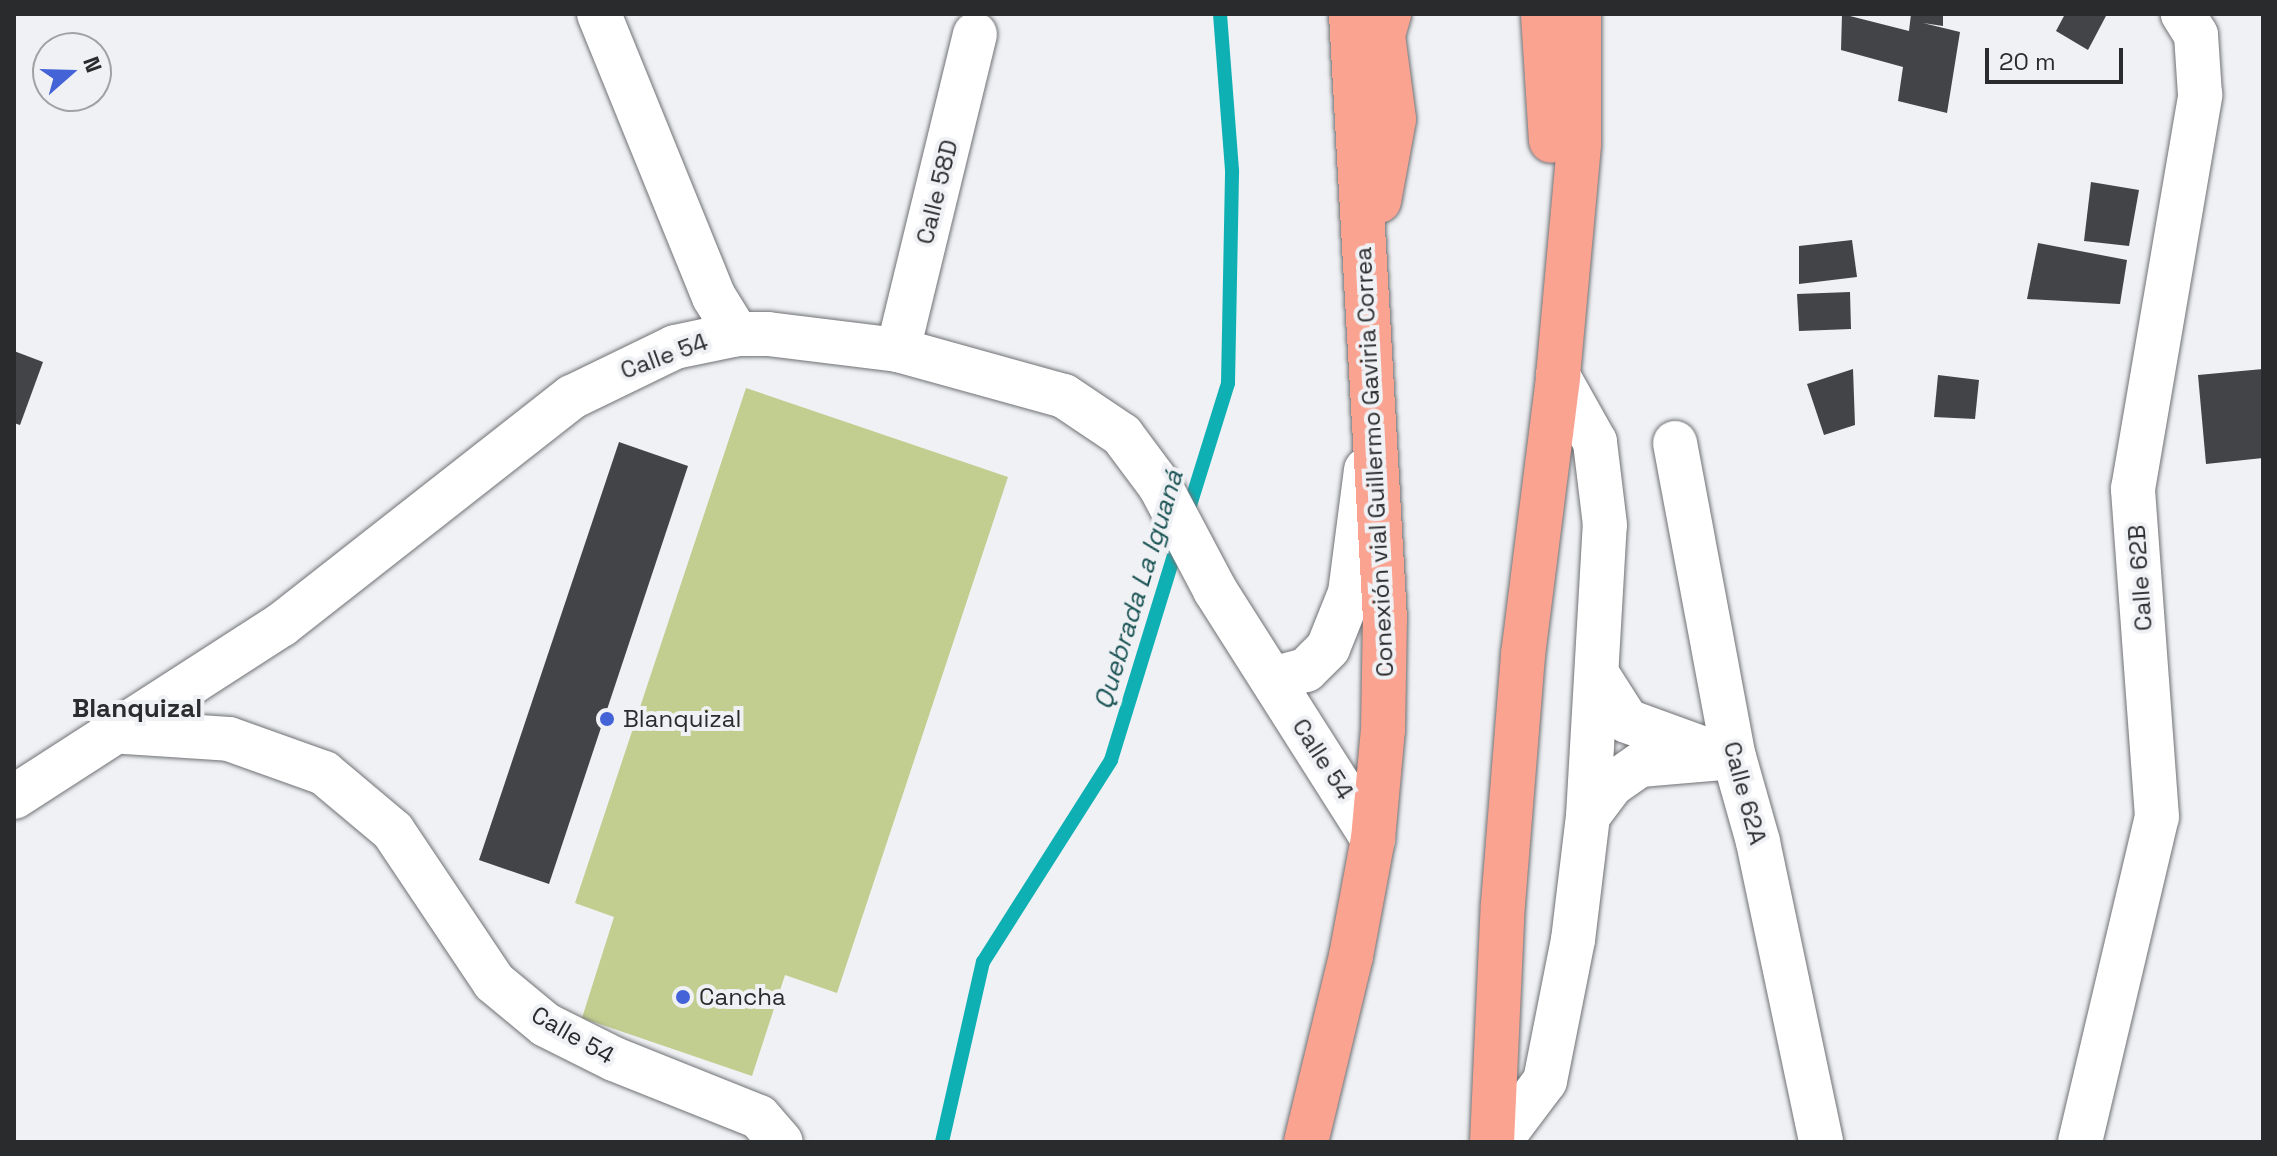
<!DOCTYPE html>
<html>
<head>
<meta charset="utf-8">
<style>
	body { margin:0 }
	#map { position:relative; width:2277px; height:1156px; overflow:hidden; background:#eff1f4; font-family:"Space Grotesk",sans-serif }
	div>[style] { position:absolute }
	.green>* { inset:0; background:#c2cd90 }
	.stream>* { height:14px; margin:-7px; padding:0 7px; transform-origin:7px; border-radius:7px; background:#0eb0b3 }
	.building>* { inset:0; background:#434447 }
	.roads { filter:drop-shadow(0 0 2px #707174) drop-shadow(0 0 2px #707174) }
	.street>* { height:44px; margin:-22px; padding:0 22px; transform-origin:22px; border-radius:22px; background:#fff }
	.secondary>* { height:44px; margin:-22px; padding:0 22px; transform-origin:22px; border-radius:22px; background:#fff }
	.highway>* { height:44px; margin:-22px; padding:0 22px; transform-origin:22px; border-radius:22px; background:#faa391 }
	.dots>* { width:22px; height:22px; translate:-50% -50%; box-sizing:border-box; border:4px solid #eff1f4; border-radius:50% }
	span { translate:-50% -50%; white-space:nowrap; text-align:center; line-height:1.15; -webkit-text-stroke:8px #eff1f4; paint-order:stroke }
	.street-label { font-size:24px; color:#2a2b2c }
	.poi-label { font-size:24px; color:#2a2b2c }
	.left { translate:0 -50%; text-align:left }
	.water-label { font-size:26px; color:#1b5455; font-style:italic }
	.neighbourhood-label { font-size:26px; color:#2a2c2e; font-weight:700 }
	.frame { position:absolute; inset:0; border:16px solid #2a2b2c; pointer-events:none }
	.north { position:absolute; left:32px; top:32px; width:80px; height:80px; box-sizing:border-box; background:#eff1f4; border:2px solid #a0a2a4; border-radius:50%; rotate:70deg; font-size:22px; font-weight:700; line-height:32px; text-align:center; color:#2a2b2c }
	.north::after { content:''; display:block; margin:auto; width:28px; height:36px; background:#4363d6; clip-path:polygon(50% 0,100% 100%,50% 72%,0 100%) }
	.scale { position:absolute; left:1985px; top:48px; width:138px; height:36px; box-sizing:border-box; border:4px solid #2a2b2c; border-top:0; padding-left:10px; font-size:24px; line-height:28px; white-space:nowrap; color:#2a2b2c; -webkit-text-stroke:6px #eff1f4; paint-order:stroke }
</style>
</head>
<body>
<div id="map">
	<div class="green">
		<i style="clip-path:polygon(746px 388px,1008px 477px,837px 993px,785px 975px,752px 1076px,582px 1018px,614px 917px,575px 903px)"></i>
	</div>
	<div class="stream">
		<i style="left:1187px;top:515px;width:138px;rotate:-72.7deg"></i>
		<i style="left:1228px;top:383px;width:213px;rotate:-88.9deg"></i>
		<i style="left:1232px;top:170px;width:156px;rotate:-94.4deg"></i>
		<i style="left:942px;top:1142px;width:185px;rotate:-77.2deg"></i>
		<i style="left:983px;top:962px;width:239px;rotate:-57.6deg"></i>
		<i style="left:1111px;top:760px;width:228px;rotate:-72.9deg"></i>
	</div>
	<div class="building">
		<i style="clip-path:polygon(1842px 14px,1909px 31px,1911px 14px,1943px 14px,1943px 26px,1923px 23px,1960px 32px,1947px 113px,1898px 101px,1903px 67px,1841px 50px)"></i>
		<i style="clip-path:polygon(2065px 14px,2107px 14px,2088px 50px,2056px 31px)"></i>
		<i style="clip-path:polygon(2091px 182px,2139px 190px,2129px 246px,2084px 241px)"></i>
		<i style="clip-path:polygon(1852px 240px,1857px 277px,1799px 284px,1799px 246px)"></i>
		<i style="clip-path:polygon(2038px 243px,2127px 260px,2120px 304px,2027px 299px)"></i>
		<i style="clip-path:polygon(1850px 292px,1851px 329px,1799px 331px,1797px 294px)"></i>
		<i style="clip-path:polygon(14px 351px,43px 362px,20px 425px,14px 423px)"></i>
		<i style="clip-path:polygon(1853px 369px,1855px 425px,1824px 435px,1807px 384px)"></i>
		<i style="clip-path:polygon(2263px 369px,2263px 458px,2206px 464px,2198px 375px)"></i>
		<i style="clip-path:polygon(1938px 375px,1979px 380px,1975px 419px,1934px 417px)"></i>
		<i style="clip-path:polygon(619px 442px,688px 466px,549px 884px,479px 860px)"></i>
	</div>
	<div class="roads">
		<div class="street">
			<i style="left:599px;top:14px;width:305px;rotate:67.9deg"></i>
			<i style="left:714px;top:297px;width:44px;rotate:58.1deg"></i>
			<i style="left:898px;top:350px;width:325px;rotate:-76.3deg"></i>
			<i style="left:1675px;top:443px;width:319px;rotate:79.4deg"></i>
			<i style="left:1734px;top:757px;width:88px;rotate:74.2deg"></i>
			<i style="left:1758px;top:842px;width:307px;rotate:78.1deg"></i>
			<i style="left:1599px;top:677px;width:52px;rotate:57.5deg"></i>
			<i style="left:1627px;top:721px;width:90px;rotate:20deg"></i>
			<i style="left:110px;top:731px;width:119px;rotate:3.8deg"></i>
			<i style="left:229px;top:739px;width:101px;rotate:19.7deg"></i>
			<i style="left:324px;top:773px;width:90px;rotate:40deg"></i>
			<i style="left:393px;top:831px;width:182px;rotate:56.2deg"></i>
			<i style="left:494px;top:982px;width:67px;rotate:39.6deg"></i>
			<i style="left:546px;top:1025px;width:76px;rotate:26.6deg"></i>
			<i style="left:614px;top:1059px;width:156px;rotate:21.8deg"></i>
			<i style="left:759px;top:1117px;width:33px;rotate:49deg"></i>
			<i style="left:1588px;top:816px;width:39px;rotate:-53deg"></i>
			<i style="left:1611px;top:785px;width:35px;rotate:-35deg"></i>
			<i style="left:1640px;top:765px;width:94px;rotate:-4.9deg"></i>
			<i style="left:1499px;top:1142px;width:76px;rotate:-53deg"></i>
			<i style="left:1545px;top:1081px;width:144px;rotate:-78.8deg"></i>
			<i style="left:1573px;top:940px;width:125px;rotate:-83.1deg"></i>
			<i style="left:1588px;top:816px;width:291px;rotate:-86.7deg"></i>
			<i style="left:1605px;top:525px;width:84px;rotate:-96.9deg"></i>
			<i style="left:1595px;top:442px;width:76px;rotate:-119.3deg"></i>
			<i style="left:2080px;top:1142px;width:334px;rotate:-76.7deg"></i>
			<i style="left:2157px;top:817px;width:329px;rotate:-94.2deg"></i>
			<i style="left:2133px;top:489px;width:400px;rotate:-80.3deg"></i>
			<i style="left:2200px;top:95px;width:60px;rotate:-93.8deg"></i>
			<i style="left:2196px;top:35px;width:25px;rotate:-122deg"></i>
		</div>
		<div class="secondary">
			<i style="left:1272px;top:679px;width:35px;rotate:-15deg"></i>
			<i style="left:1306px;top:670px;width:31px;rotate:-45deg"></i>
			<i style="left:1328px;top:648px;width:59px;rotate:-68.2deg"></i>
			<i style="left:1350px;top:593px;width:124px;rotate:-82.6deg"></i>
			<i style="left:14px;top:797px;width:318px;rotate:-32.8deg"></i>
			<i style="left:281px;top:625px;width:370px;rotate:-38.1deg"></i>
			<i style="left:572px;top:397px;width:114px;rotate:-25.9deg"></i>
			<i style="left:675px;top:347px;width:63px;rotate:-11.8deg"></i>
			<i style="left:737px;top:334px;width:31px"></i>
			<i style="left:768px;top:334px;width:131px;rotate:7deg"></i>
			<i style="left:898px;top:350px;width:172px;rotate:15.5deg"></i>
			<i style="left:1064px;top:396px;width:70px;rotate:33.9deg"></i>
			<i style="left:1122px;top:435px;width:64px;rotate:53.3deg"></i>
			<i style="left:1160px;top:486px;width:118px;rotate:62.1deg"></i>
			<i style="left:1215px;top:590px;width:295px;rotate:57.6deg"></i>
		</div>
		<div class="highway">
			<i style="left:1543px;top:14px;width:127px;rotate:86.4deg"></i>
			<i style="left:1379px;top:201px;width:83px;rotate:-79.6deg"></i>
			<i style="left:1394px;top:119px;width:85px;rotate:-97.5deg"></i>
			<i style="left:1383px;top:35px;width:22px;rotate:-74deg"></i>
			<i style="left:1306px;top:1142px;width:191px;rotate:-76.4deg"></i>
			<i style="left:1351px;top:956px;width:119px;rotate:-79.4deg"></i>
			<i style="left:1373px;top:839px;width:109px;rotate:-84.8deg"></i>
			<i style="left:1383px;top:730px;width:111px;rotate:-89deg"></i>
			<i style="left:1385px;top:619px;width:606px;rotate:-93.22deg"></i>
			<i style="left:1492px;top:1142px;width:238px;rotate:-87.4deg"></i>
			<i style="left:1503px;top:904px;width:250px;rotate:-85.4deg"></i>
			<i style="left:1523px;top:655px;width:281px;rotate:-82.8deg"></i>
			<i style="left:1558px;top:376px;width:234px;rotate:-84.8deg"></i>
			<i style="left:1579px;top:143px;width:129px;rotate:-90deg"></i>
		</div>
	</div>
	<div class="dots">
		<i style="left:607px;top:719px;background:#4363d6"></i>
		<i style="left:683px;top:997px;background:#4363d6"></i>
	</div>
	<div class="street-label">
		<span style="left:937px;top:192px;rotate:-76deg">Calle 58D</span>
		<span style="left:664px;top:356px;rotate:-20deg">Calle 54</span>
		<span style="left:1374px;top:462px;rotate:-93deg">Conexión vial Guillermo Gaviria Correa</span>
		<span style="left:2140px;top:578px;rotate:-94deg">Calle 62B</span>
		<span style="left:1323px;top:759px;rotate:57deg">Calle 54</span>
		<span style="left:1745px;top:793px;rotate:75deg">Calle 62A</span>
		<span style="left:573px;top:1035px;rotate:30deg">Calle 54</span>
	</div>
	<div class="poi-label">
		<span class="left" style="left:623px;top:719px">Blanquizal</span>
		<span class="left" style="left:699px;top:997px">Cancha</span>
	</div>
	<div class="water-label">
		<span style="left:1139px;top:590px;rotate:-73deg">Quebrada La Iguaná</span>
	</div>
	<div class="neighbourhood-label">
		<span style="left:137px;top:709px">Blanquizal</span>
	</div>
	<div class="frame"></div>
	<div class="north">N</div>
	<div class="scale">20 m</div>
</div>
</body>
</html>
